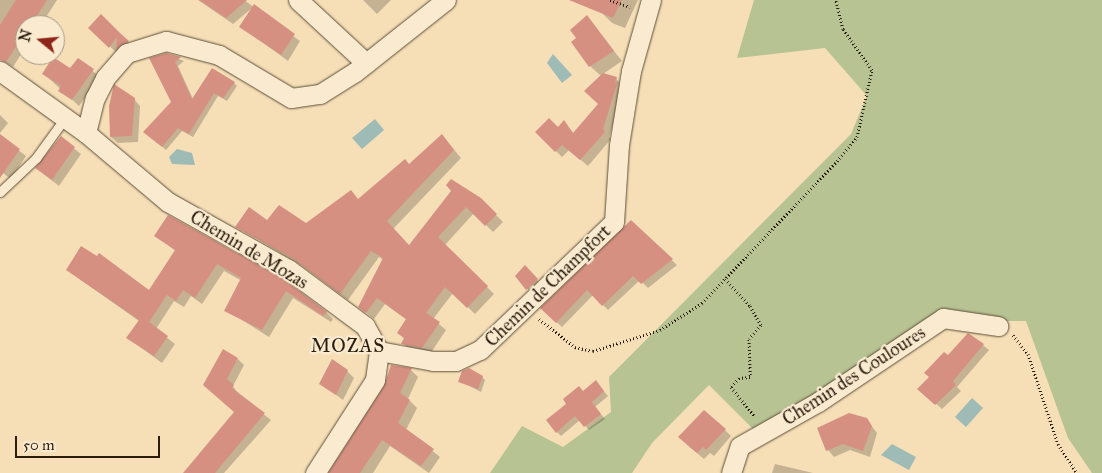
<!DOCTYPE html>
<html>
<head>
<meta charset="utf-8">
<style>
	body { margin:0 }
	#map { position:relative; width:1102px; height:473px; overflow:hidden; background:#f6dfb7; font-family:"IM FELL Great Primer",serif }
	div>[style] { position:absolute }
	.green>* { inset:0; background:#b7c392 }
	.water>* { inset:0; background:#9fbbb6 }
	.shadow>* { inset:0; background:#0003 }
	.building>* { inset:0; background:#d69082 }
	.path>* { height:3px; margin-top:-1.5px; transform-origin:0; background:repeating-linear-gradient(90deg,#2a1d0d 0 1px,transparent 0 3.5px) }
	.roads { filter:drop-shadow(0 0 1px #5d4e38) drop-shadow(0 0 1px #5d4e38) }
	.service>* { height:9px; margin:-4.5px; padding:0 4.5px; transform-origin:4.5px; border-radius:4.5px; background:#f9ead0 }
	.minor>* { height:19px; margin:-9.5px; padding:0 9.5px; transform-origin:9.5px; border-radius:9.5px; background:#f9ead0 }
	span { translate:-50% -50%; white-space:nowrap; text-align:center; line-height:1.15; -webkit-text-stroke:4.5px #f9ead0; paint-order:stroke }
	.street-label { font-size:18px; color:#2a1d0d }
	.neighbourhood-label { font-size:19px; color:#2a1d0d; letter-spacing:1px }
	.north { position:absolute; left:15px; top:15px; width:50px; height:50px; box-sizing:border-box; background:#f9ead0; border:1px solid #a69882; border-radius:50%; rotate:287deg; font-size:14px; font-weight:700; line-height:20px; text-align:center; color:#2a1d0d }
	.north::after { content:''; display:block; margin:auto; width:18px; height:22px; background:#8f2418; clip-path:polygon(50% 0,100% 100%,50% 72%,0 100%) }
	.scale { position:absolute; left:15px; top:436px; width:145px; height:22px; box-sizing:border-box; border:2px solid #2a1d0d; border-top:0; padding-left:6px; font-size:15px; line-height:18px; white-space:nowrap; color:#2a1d0d; -webkit-text-stroke:4px #f9ead0; paint-order:stroke }
</style>
</head>
<body>
<div id="map">
	<div class="green">
		<i style="clip-path:polygon(754px 0,1102px 0,1102px 473px,1092px 473px,1068px 438px,1026px 321px,944px 321px,762px 438px,709px 385px,652px 443px,632px 473px,490px 473px,522px 426px,563px 447px,611px 412px,609px 377px,851px 134px,867px 96px,825px 48px,737px 58px)"></i>
	</div>
	<div class="water">
		<i style="clip-path:polygon(553px 54px,572px 75px,562px 83px,547px 63px)"></i>
		<i style="clip-path:polygon(375px 119px,384px 130px,362px 149px,352px 138px)"></i>
		<i style="clip-path:polygon(177px 149px,192px 153px,195px 165px,172px 164px,169px 157px)"></i>
		<i style="clip-path:polygon(972px 398px,983px 408px,966px 427px,955px 417px)"></i>
		<i style="clip-path:polygon(892px 444px,916px 457px,909px 470px,881px 455px)"></i>
	</div>
	<div class="shadow">
		<i style="clip-path:polygon(0 0,57px 0,41px 25px,25px 25px,25px 48px,13px 67px,0 59px)"></i>
		<i style="clip-path:polygon(198px 0,244px 0,300px 41px,288px 61px,241px 26px,252px 8px,233px 24px)"></i>
		<i style="clip-path:polygon(363px 0,391px 0,377px 14px)"></i>
		<i style="clip-path:polygon(608px 0,638px 0,625px 28px,612px 23px,602px 13px)"></i>
		<i style="clip-path:polygon(101px 16px,134px 48px,117px 53px,90px 28px)"></i>
		<i style="clip-path:polygon(587px 17px,622px 61px,603px 74px,616px 78px,624px 89px,609px 137px,611px 139px,588px 166px,569px 150px,562px 157px,537px 132px,558px 128px,564px 122px,574px 134px,599px 104px,601px 76px,590px 66px,578px 39px)"></i>
		<i style="clip-path:polygon(166px 54px,184px 61px,178px 66px,193px 99px,234px 83px,237px 86px,227px 101px,218px 96px,193px 137px,182px 131px,166px 150px,149px 135px,172px 102px)"></i>
		<i style="clip-path:polygon(78px 59px,100px 77px,79px 106px,43px 73px,71px 70px)"></i>
		<i style="clip-path:polygon(134px 99px,140px 106px,138px 142px,118px 143px,111px 137px)"></i>
		<i style="clip-path:polygon(0 115px,8px 123px,0 133px)"></i>
		<i style="clip-path:polygon(442px 135px,461px 158px,393px 229px,409px 246px,453px 191px,480px 199px,503px 222px,493px 232px,474px 213px,445px 245px,494px 294px,475px 314px,453px 293px,433px 319px,446px 330px,430px 354px,410px 350px,403px 343px,405px 339px,399px 333px,407px 320px,385px 304px,374px 319px,360px 307px,383px 260px,379px 257px,348px 300px,302px 266px,237px 227px,267px 222px,306px 225px,359px 200px,409px 165px)"></i>
		<i style="clip-path:polygon(0 136px,26px 156px,11px 179px,0 171px)"></i>
		<i style="clip-path:polygon(61px 138px,81px 154px,59px 186px,36px 168px)"></i>
		<i style="clip-path:polygon(168px 216px,326px 312px,333px 319px,331px 322px,293px 298px,269px 337px,226px 310px,242px 281px,224px 271px,202px 304px,191px 296px,184px 307px,174px 301px,156px 329px,175px 344px,162px 363px,128px 338px,139px 321px,67px 270px,150px 292px,176px 251px,156px 236px)"></i>
		<i style="clip-path:polygon(631px 222px,677px 265px,648px 288px,640px 280px,608px 310px,593px 295px,562px 327px,547px 314px)"></i>
		<i style="clip-path:polygon(525px 267px,540px 283px,530px 292px,516px 276px)"></i>
		<i style="clip-path:polygon(969px 334px,989px 350px,957px 387px,961px 391px,942px 409px,925px 394px,948px 357px)"></i>
		<i style="clip-path:polygon(238px 359px,244px 365px,233px 386px,239px 395px,271px 420px,224px 473px,185px 473px,235px 412px,211px 391px)"></i>
		<i style="clip-path:polygon(411px 370px,418px 377px,408px 399px,417px 408px,406px 430px,440px 457px,429px 473px,390px 446px,373px 473px,330px 473px)"></i>
		<i style="clip-path:polygon(347px 371px,354px 378px,343px 400px,321px 384px)"></i>
		<i style="clip-path:polygon(482px 377px,485px 380px,481px 392px,460px 381px)"></i>
		<i style="clip-path:polygon(600px 387px,608px 396px,595px 407px,605px 419px,589px 430px,580px 420px,561px 436px,557px 432px,583px 392px)"></i>
		<i style="clip-path:polygon(866px 419px,877px 433px,870px 457px,850px 450px,834px 457px,828px 450px)"></i>
		<i style="clip-path:polygon(725px 430px,731px 436px,714px 456px,710px 453px,704px 459px,686px 444px)"></i>
		<i style="clip-path:polygon(775px 464px,813px 473px,772px 473px)"></i>
	</div>
	<div class="building">
		<i style="clip-path:polygon(16px 0,47px 0,31px 25px,25px 25px,25px 33px,6px 62px,0 60px,0 25px)"></i>
		<i style="clip-path:polygon(199px 0,247px 0,226px 18px)"></i>
		<i style="clip-path:polygon(569px 0,622px 0,613px 18px)"></i>
		<i style="clip-path:polygon(254px 4px,295px 34px,281px 55px,239px 27px)"></i>
		<i style="clip-path:polygon(101px 14px,120px 33px,129px 41px,116px 49px,117px 37px,109px 48px,88px 28px)"></i>
		<i style="clip-path:polygon(587px 15px,614px 51px,589px 67px,571px 42px,576px 38px,570px 30px)"></i>
		<i style="clip-path:polygon(166px 53px,181px 57px,175px 62px,192px 99px,212px 68px,235px 82px,223px 98px,214px 93px,189px 134px,178px 128px,162px 147px,143px 132px,171px 102px,149px 58px)"></i>
		<i style="clip-path:polygon(53px 57px,70px 68px,78px 58px,94px 69px,72px 100px,58px 91px,61px 86px,42px 74px)"></i>
		<i style="clip-path:polygon(603px 73px,617px 77px,615px 83px,618px 81px,603px 129px,605px 132px,580px 160px,562px 145px,555px 152px,535px 132px,549px 118px,558px 127px,564px 120px,573px 133px,598px 104px,584px 91px)"></i>
		<i style="clip-path:polygon(114px 84px,135px 98px,132px 136px,110px 137px,109px 106px)"></i>
		<i style="clip-path:polygon(0 134px,20px 149px,0 178px)"></i>
		<i style="clip-path:polygon(442px 134px,454px 150px,387px 221px,409px 245px,451px 191px,446px 185px,451px 179px,481px 198px,497px 214px,485px 226px,466px 207px,438px 237px,488px 286px,467px 308px,445px 287px,426px 313px,440px 322px,422px 348px,401px 344px,404px 338px,397px 333px,406px 319px,377px 298px,366px 313px,358px 307px,383px 258px,371px 251px,340px 294px,294px 259px,235px 227px,249px 207px,267px 220px,279px 205px,306px 223px,351px 190px,358px 199px,405px 159px,409px 164px)"></i>
		<i style="clip-path:polygon(61px 136px,75px 147px,52px 180px,35px 168px)"></i>
		<i style="clip-path:polygon(168px 215px,282px 278px,327px 312px,323px 316px,286px 291px,262px 330px,224px 311px,241px 278px,217px 264px,195px 298px,183px 290px,176px 301px,167px 295px,149px 322px,168px 336px,154px 356px,126px 338px,139px 320px,66px 270px,81px 246px,97px 256px,99px 253px,149px 290px,175px 250px,154px 236px)"></i>
		<i style="clip-path:polygon(631px 220px,673px 259px,641px 284px,633px 276px,602px 306px,587px 290px,556px 323px,540px 308px)"></i>
		<i style="clip-path:polygon(525px 265px,538px 279px,526px 290px,515px 276px)"></i>
		<i style="clip-path:polygon(968px 333px,984px 344px,953px 381px,956px 385px,935px 405px,917px 389px,929px 377px,924px 373px,944px 352px,948px 355px)"></i>
		<i style="clip-path:polygon(223px 349px,238px 358px,227px 379px,234px 385px,232px 388px,265px 413px,215px 473px,183px 473px,234px 412px,203px 385px)"></i>
		<i style="clip-path:polygon(332px 359px,348px 370px,336px 395px,319px 384px)"></i>
		<i style="clip-path:polygon(391px 365px,412px 368px,400px 393px,410px 400px,398px 423px,434px 449px,421px 466px,382px 440px,360px 473px,328px 473px,384px 386px)"></i>
		<i style="clip-path:polygon(469px 368px,483px 376px,478px 389px,458px 382px,462px 371px)"></i>
		<i style="clip-path:polygon(596px 380px,604px 391px,592px 402px,601px 414px,584px 427px,575px 416px,556px 433px,546px 420px,566px 404px,563px 399px,579px 386px,583px 391px)"></i>
		<i style="clip-path:polygon(704px 410px,726px 429px,706px 450px,703px 447px,697px 453px,678px 437px)"></i>
		<i style="clip-path:polygon(849px 413px,867px 418px,872px 426px,863px 451px,843px 444px,826px 451px,817px 428px)"></i>
	</div>
	<div class="path">
		<i style="left:610px;top:0;width:21px;rotate:19deg"></i>
		<i style="left:725px;top:279px;width:37px;rotate:47deg"></i>
		<i style="left:750px;top:306px;width:22px;rotate:60deg"></i>
		<i style="left:761px;top:325px;width:18px;rotate:131deg"></i>
		<i style="left:749px;top:339px;width:38px;rotate:88deg"></i>
		<i style="left:750px;top:377px;width:11px;rotate:175deg"></i>
		<i style="left:739px;top:378px;width:12px;rotate:132deg"></i>
		<i style="left:731px;top:387px;width:38px;rotate:51deg"></i>
		<i style="left:539px;top:319px;width:46px;rotate:37.9deg"></i>
		<i style="left:575px;top:347px;width:18px;rotate:13deg"></i>
		<i style="left:593px;top:351px;width:70px;rotate:-17.4deg"></i>
		<i style="left:660px;top:330px;width:50px;rotate:-32.7deg"></i>
		<i style="left:702px;top:303px;width:196px;rotate:-46.4deg"></i>
		<i style="left:837px;top:161px;width:31px;rotate:-50deg"></i>
		<i style="left:857px;top:137px;width:69px;rotate:-77.4deg"></i>
		<i style="left:872px;top:70px;width:50px;rotate:-125.3deg"></i>
		<i style="left:843px;top:29px;width:30px;rotate:-104deg"></i>
		<i style="left:1013px;top:335px;width:24px;rotate:52deg"></i>
		<i style="left:1028px;top:354px;width:95px;rotate:71.6deg"></i>
		<i style="left:1058px;top:444px;width:35px;rotate:57deg"></i>
	</div>
	<div class="roads">
		<div class="service">
			<i style="left:0;top:192px;width:50px;rotate:-43.4deg"></i>
			<i style="left:36px;top:158px;width:49px;rotate:-54.1deg"></i>
		</div>
		<div class="minor">
			<i style="left:298px;top:0;width:93px;rotate:42.8deg"></i>
			<i style="left:0;top:71px;width:106px;rotate:35.8deg"></i>
			<i style="left:86px;top:133px;width:107px;rotate:40.1deg"></i>
			<i style="left:168px;top:202px;width:137px;rotate:29.2deg"></i>
			<i style="left:288px;top:269px;width:96px;rotate:36.5deg"></i>
			<i style="left:365px;top:326px;width:29px;rotate:61deg"></i>
			<i style="left:379px;top:351px;width:29px;rotate:98deg"></i>
			<i style="left:375px;top:380px;width:111px;rotate:122.8deg"></i>
			<i style="left:86px;top:133px;width:36px;rotate:-76deg"></i>
			<i style="left:95px;top:98px;width:22px;rotate:-63deg"></i>
			<i style="left:105px;top:78px;width:33px;rotate:-49deg"></i>
			<i style="left:127px;top:53px;width:41px;rotate:-17.1deg"></i>
			<i style="left:166px;top:41px;width:55px;rotate:14.8deg"></i>
			<i style="left:219px;top:55px;width:84px;rotate:30.8deg"></i>
			<i style="left:291px;top:98px;width:29px;rotate:-8deg"></i>
			<i style="left:320px;top:94px;width:41px;rotate:-32.2deg"></i>
			<i style="left:355px;top:72px;width:116px;rotate:-38.4deg"></i>
			<i style="left:379px;top:351px;width:55px;rotate:10.5deg"></i>
			<i style="left:433px;top:361px;width:23px"></i>
			<i style="left:456px;top:361px;width:26px;rotate:-25deg"></i>
			<i style="left:480px;top:350px;width:185px;rotate:-43.7deg"></i>
			<i style="left:614px;top:222px;width:77px;rotate:-86.3deg"></i>
			<i style="left:619px;top:145px;width:75px;rotate:-80.8deg"></i>
			<i style="left:631px;top:71px;width:74px;rotate:-74.3deg"></i>
			<i style="left:731px;top:473px;width:28px;rotate:-72deg"></i>
			<i style="left:740px;top:446px;width:90px;rotate:-29.4deg"></i>
			<i style="left:818px;top:402px;width:151px;rotate:-33.9deg"></i>
			<i style="left:943px;top:318px;width:56px;rotate:8.3deg"></i>
		</div>
	</div>
	<div class="street-label">
		<span style="left:249px;top:250px;rotate:31deg">Chemin de Mozas</span>
		<span style="left:548px;top:286px;rotate:-44deg">Chemin de Champfort</span>
		<span style="left:854px;top:376px;rotate:-33deg">Chemin des Couloures</span>
	</div>
	<div class="neighbourhood-label">
		<span style="left:348px;top:346px">MOZAS</span>
	</div>
	<div class="north">N</div>
	<div class="scale">50 m</div>
</div>
</body>
</html>
